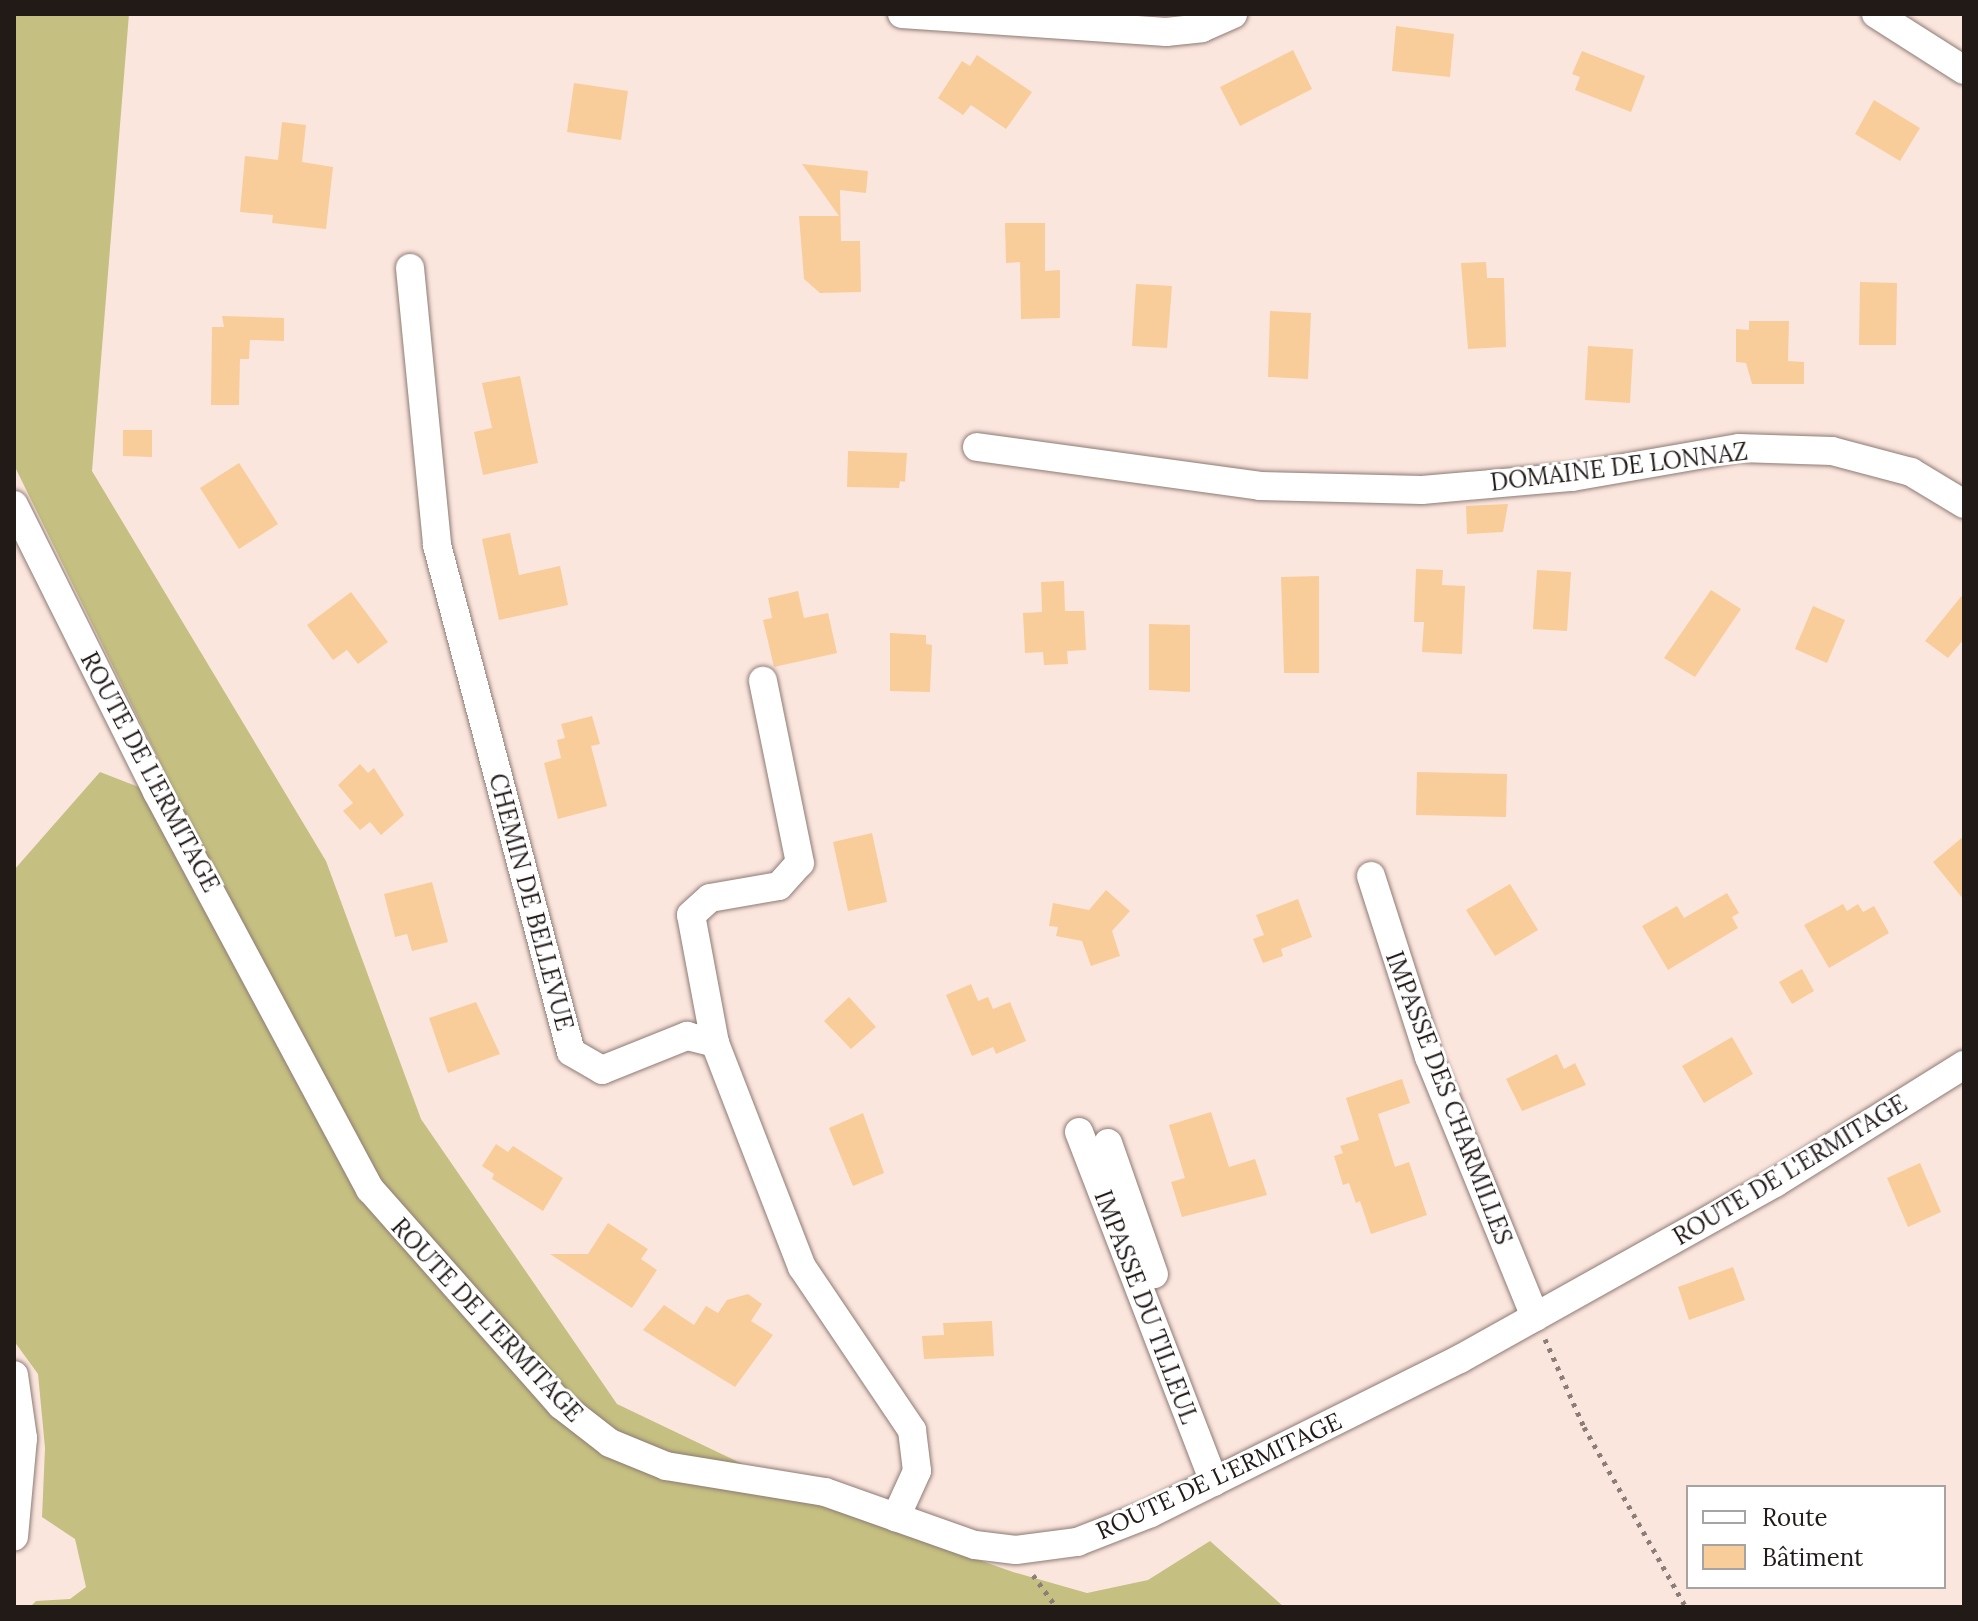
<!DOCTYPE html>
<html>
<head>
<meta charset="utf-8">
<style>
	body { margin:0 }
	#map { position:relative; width:1978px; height:1621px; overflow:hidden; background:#fbe6de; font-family:Lora,serif }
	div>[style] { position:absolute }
	.forest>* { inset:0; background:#c5c081 }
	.building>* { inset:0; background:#f8cd99 }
	.path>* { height:5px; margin-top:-2.5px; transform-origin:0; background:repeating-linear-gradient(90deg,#8b7d78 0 4px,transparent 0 10px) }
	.roads { filter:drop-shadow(0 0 2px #8e7b74) drop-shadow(0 0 2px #8e7b74) }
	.street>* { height:28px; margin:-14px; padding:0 14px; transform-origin:14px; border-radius:14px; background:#fff }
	span { translate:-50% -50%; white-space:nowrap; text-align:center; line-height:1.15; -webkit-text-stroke:6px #fff; paint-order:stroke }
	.street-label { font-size:24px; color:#211a17 }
	.frame { position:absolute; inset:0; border:16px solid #211a17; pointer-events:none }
	.legend { position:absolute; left:1686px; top:1485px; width:260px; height:104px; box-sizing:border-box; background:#fff; border:2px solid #a6a3a2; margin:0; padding:10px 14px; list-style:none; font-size:24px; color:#211a17 }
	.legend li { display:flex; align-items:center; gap:16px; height:40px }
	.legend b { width:40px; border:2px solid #a6a3a2 }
</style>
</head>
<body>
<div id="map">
	<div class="forest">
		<i style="clip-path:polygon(14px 14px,129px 14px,92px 471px,326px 861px,421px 1119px,617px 1404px,845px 1513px,1013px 1572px,1087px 1593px,1148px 1580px,1210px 1541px,1284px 1607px,30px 1607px,36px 1601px,70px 1599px,86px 1587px,75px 1539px,42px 1517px,45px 1448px,38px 1374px,14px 1341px,14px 870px,100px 772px,180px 803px,14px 465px)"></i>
	</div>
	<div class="building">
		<i style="clip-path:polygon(1396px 26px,1454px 34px,1450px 77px,1392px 71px)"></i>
		<i style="clip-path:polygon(1293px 50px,1312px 89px,1240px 126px,1220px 87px)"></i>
		<i style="clip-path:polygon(1582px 51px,1645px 76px,1631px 112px,1575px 90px,1580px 77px,1572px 74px)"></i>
		<i style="clip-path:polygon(977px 55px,1032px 92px,1006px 129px,971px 105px,963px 115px,938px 98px,962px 61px,970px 66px)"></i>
		<i style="clip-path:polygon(574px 83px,628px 91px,621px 140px,567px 132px)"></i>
		<i style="clip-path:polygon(1874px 100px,1920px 128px,1900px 161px,1855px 134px)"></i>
		<i style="clip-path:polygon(282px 122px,306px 125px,302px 162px,333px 167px,326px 229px,272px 223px,273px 215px,240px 212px,245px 156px,278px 160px)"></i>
		<i style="clip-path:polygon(802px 164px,868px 171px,866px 193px,840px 190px,841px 241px,860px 241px,861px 292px,820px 293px,804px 279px,799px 216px,839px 216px)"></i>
		<i style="clip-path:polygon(1005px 223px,1045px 223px,1045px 271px,1060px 270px,1060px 318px,1021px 319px,1020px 262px,1006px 263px)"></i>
		<i style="clip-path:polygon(1486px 262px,1487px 278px,1504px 278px,1506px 347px,1468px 349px,1461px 263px)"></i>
		<i style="clip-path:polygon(1860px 282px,1897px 283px,1896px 345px,1859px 345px)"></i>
		<i style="clip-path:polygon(1136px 284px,1172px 286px,1167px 348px,1132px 346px)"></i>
		<i style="clip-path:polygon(1270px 311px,1311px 313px,1308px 379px,1268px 377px)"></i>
		<i style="clip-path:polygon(222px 316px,284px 318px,284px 341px,250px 340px,249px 359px,240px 359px,239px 405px,211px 405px,212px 327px,224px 327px)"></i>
		<i style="clip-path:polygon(1749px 321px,1789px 321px,1788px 361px,1804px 362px,1804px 384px,1752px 384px,1746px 363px,1736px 362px,1736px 329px,1749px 330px)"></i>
		<i style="clip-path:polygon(1588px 346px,1633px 349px,1630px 403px,1585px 400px)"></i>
		<i style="clip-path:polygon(520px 376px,538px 463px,483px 475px,474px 432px,492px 428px,482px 383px)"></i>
		<i style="clip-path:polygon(123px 430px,152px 430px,152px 457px,123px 456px)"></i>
		<i style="clip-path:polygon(848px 451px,907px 453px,905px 482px,900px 481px,899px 488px,847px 487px)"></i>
		<i style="clip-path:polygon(239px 463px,278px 524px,239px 549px,200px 488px)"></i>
		<i style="clip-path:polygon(1508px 504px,1503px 532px,1467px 534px,1466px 506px)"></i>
		<i style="clip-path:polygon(510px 533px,519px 575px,560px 566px,568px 605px,499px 620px,482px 539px)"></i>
		<i style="clip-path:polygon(1416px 569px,1443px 570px,1442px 585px,1465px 586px,1462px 654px,1422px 652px,1424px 622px,1414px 622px)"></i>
		<i style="clip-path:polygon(1537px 570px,1571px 572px,1567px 631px,1533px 629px)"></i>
		<i style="clip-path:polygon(1319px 576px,1319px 673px,1284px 673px,1281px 577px)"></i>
		<i style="clip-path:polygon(1064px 581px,1065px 611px,1084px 611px,1086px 650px,1067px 651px,1068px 664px,1044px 665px,1043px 652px,1025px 653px,1023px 613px,1042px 612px,1041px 582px)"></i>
		<i style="clip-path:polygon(1711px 590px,1741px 609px,1695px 677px,1664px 658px)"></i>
		<i style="clip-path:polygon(798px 591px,804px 618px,828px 613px,837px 653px,774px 667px,763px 620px,772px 618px,768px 598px)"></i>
		<i style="clip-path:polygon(351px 592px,388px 642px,358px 664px,347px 650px,333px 660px,307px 625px)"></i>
		<i style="clip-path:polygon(1964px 593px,1964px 639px,1948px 658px,1925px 641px)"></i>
		<i style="clip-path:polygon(1813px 606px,1845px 620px,1827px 663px,1795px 649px)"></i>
		<i style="clip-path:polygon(1149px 624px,1190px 625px,1190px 692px,1149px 690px)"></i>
		<i style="clip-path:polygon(890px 633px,926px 635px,926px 644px,932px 645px,930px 692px,890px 691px)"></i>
		<i style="clip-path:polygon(592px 716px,600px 744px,591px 746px,607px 806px,558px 819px,544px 763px,561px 758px,557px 740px,565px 738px,561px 724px)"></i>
		<i style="clip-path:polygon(360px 764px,368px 773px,374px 768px,404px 815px,381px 835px,370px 822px,360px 830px,343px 811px,353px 803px,338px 785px)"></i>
		<i style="clip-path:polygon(1417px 772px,1507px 774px,1506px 817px,1416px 815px)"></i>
		<i style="clip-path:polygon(872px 833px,887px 902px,848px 911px,833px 842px)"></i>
		<i style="clip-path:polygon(1964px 836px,1964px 900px,1933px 862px)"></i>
		<i style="clip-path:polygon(432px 882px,448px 942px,412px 951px,407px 934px,395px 937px,384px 894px)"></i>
		<i style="clip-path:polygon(1510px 884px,1538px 930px,1495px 956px,1466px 910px)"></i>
		<i style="clip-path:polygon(1106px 890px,1130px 911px,1112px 931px,1120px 956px,1091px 966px,1082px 941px,1056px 936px,1058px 927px,1049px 926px,1053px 903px,1089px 910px)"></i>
		<i style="clip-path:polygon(1727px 893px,1739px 913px,1732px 917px,1738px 928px,1668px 970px,1642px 926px,1677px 906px,1684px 918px)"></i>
		<i style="clip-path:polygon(1298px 899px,1312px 937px,1281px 949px,1283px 956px,1263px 963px,1253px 939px,1264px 935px,1256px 915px)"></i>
		<i style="clip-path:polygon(1843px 904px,1847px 911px,1858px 904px,1863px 912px,1874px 906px,1889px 933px,1829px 968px,1804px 925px)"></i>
		<i style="clip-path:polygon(1802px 969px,1814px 991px,1792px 1004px,1779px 982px)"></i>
		<i style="clip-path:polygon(971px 984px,978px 1001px,988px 997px,993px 1009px,1010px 1002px,1026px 1041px,996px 1054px,993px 1047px,972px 1056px,946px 995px)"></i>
		<i style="clip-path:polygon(849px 997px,876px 1027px,851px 1049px,824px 1021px)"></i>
		<i style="clip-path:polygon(476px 1002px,500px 1054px,448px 1073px,429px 1018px)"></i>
		<i style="clip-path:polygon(1732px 1037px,1753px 1074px,1704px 1103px,1682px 1066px)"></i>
		<i style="clip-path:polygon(1557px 1054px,1564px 1069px,1575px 1063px,1586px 1085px,1522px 1111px,1506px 1079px)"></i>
		<i style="clip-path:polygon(1402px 1079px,1410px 1103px,1378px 1114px,1395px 1167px,1409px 1162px,1427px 1215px,1371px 1234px,1360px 1201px,1356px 1203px,1349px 1183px,1343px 1185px,1334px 1156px,1343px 1153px,1340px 1146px,1359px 1140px,1346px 1098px)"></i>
		<i style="clip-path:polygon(1211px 1112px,1229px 1167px,1255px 1159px,1267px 1195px,1182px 1217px,1171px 1182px,1185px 1178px,1169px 1125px)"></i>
		<i style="clip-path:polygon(863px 1113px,884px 1173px,853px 1186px,829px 1128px)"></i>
		<i style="clip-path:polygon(496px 1144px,508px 1152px,513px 1146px,563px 1178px,543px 1211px,492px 1179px,494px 1174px,482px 1166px)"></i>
		<i style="clip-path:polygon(1920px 1163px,1941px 1212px,1908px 1227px,1887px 1178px)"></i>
		<i style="clip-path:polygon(608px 1223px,648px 1249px,641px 1259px,657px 1270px,632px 1308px,550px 1254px,588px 1254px)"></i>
		<i style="clip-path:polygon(1733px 1267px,1745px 1300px,1689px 1320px,1678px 1287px)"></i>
		<i style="clip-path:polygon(748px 1294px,762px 1304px,751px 1321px,773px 1335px,735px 1387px,643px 1330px,664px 1305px,694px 1325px,706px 1306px,718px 1313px,727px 1300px)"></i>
		<i style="clip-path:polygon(992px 1321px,994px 1356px,924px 1359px,922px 1336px,944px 1335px,943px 1323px)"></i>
	</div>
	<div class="path">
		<i style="left:1545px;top:1339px;width:96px;rotate:66.1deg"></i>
		<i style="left:1584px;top:1427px;width:207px;rotate:60.5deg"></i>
		<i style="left:1033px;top:1575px;width:39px;rotate:54deg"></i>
	</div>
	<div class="roads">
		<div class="street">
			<i style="left:902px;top:14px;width:265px;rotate:3.9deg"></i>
			<i style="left:1166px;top:32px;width:36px;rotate:-6deg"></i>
			<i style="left:1202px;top:28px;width:34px;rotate:-24deg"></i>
			<i style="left:1876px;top:14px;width:104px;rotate:32.5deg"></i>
			<i style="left:410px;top:268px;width:278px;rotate:84.4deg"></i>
			<i style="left:437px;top:545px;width:524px;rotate:75.2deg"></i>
			<i style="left:571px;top:1052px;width:36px;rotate:30deg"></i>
			<i style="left:602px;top:1070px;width:92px;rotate:-21.8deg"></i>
			<i style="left:687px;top:1036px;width:29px;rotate:14deg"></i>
			<i style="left:715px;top:1043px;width:240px;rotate:68.8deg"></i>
			<i style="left:802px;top:1267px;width:197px;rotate:56deg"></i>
			<i style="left:912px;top:1430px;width:41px;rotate:83deg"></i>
			<i style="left:917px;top:1471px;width:51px;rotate:114.5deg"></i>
			<i style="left:977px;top:447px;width:286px;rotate:7.8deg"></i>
			<i style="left:1260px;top:486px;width:162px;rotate:1.4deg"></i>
			<i style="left:1422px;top:490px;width:151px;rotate:-5deg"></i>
			<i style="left:1572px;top:477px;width:169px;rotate:-9.9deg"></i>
			<i style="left:1739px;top:448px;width:93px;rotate:1.8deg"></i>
			<i style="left:1832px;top:451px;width:82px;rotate:14.9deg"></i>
			<i style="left:1911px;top:472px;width:62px;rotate:31.1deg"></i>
			<i style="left:14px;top:505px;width:321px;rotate:63.5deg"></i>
			<i style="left:157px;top:792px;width:451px;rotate:61.8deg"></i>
			<i style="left:370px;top:1189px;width:288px;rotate:48.5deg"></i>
			<i style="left:561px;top:1405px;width:62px;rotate:37.8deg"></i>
			<i style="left:610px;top:1443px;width:61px;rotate:22.3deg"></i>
			<i style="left:666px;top:1466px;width:161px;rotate:9.3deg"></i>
			<i style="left:825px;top:1492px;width:159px;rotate:19.5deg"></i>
			<i style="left:975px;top:1545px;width:41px;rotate:7deg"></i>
			<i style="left:1016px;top:1550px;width:62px;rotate:-7.5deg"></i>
			<i style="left:1077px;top:1542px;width:79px;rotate:-21.4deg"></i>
			<i style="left:1151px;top:1513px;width:345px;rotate:-26.5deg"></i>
			<i style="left:1460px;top:1359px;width:361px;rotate:-29.2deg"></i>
			<i style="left:1775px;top:1183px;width:223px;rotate:-32deg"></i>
			<i style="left:1371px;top:876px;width:190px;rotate:72.2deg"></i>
			<i style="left:1429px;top:1057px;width:281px;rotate:67.8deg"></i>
			<i style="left:715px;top:1043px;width:130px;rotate:-100.6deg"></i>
			<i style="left:691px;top:915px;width:25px;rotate:-42deg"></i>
			<i style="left:710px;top:898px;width:70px;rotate:-9.9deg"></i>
			<i style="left:779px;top:886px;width:31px;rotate:-48deg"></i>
			<i style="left:800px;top:863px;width:186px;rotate:-101.5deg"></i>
			<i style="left:1079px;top:1132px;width:375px;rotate:68.9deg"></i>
			<i style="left:1108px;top:1143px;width:139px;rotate:70.7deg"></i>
			<i style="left:14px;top:1375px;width:64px;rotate:81.9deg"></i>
			<i style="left:23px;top:1438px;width:99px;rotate:95.2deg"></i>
		</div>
	</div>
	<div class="street-label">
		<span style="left:1619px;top:467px;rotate:-7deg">DOMAINE DE LONNAZ</span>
		<span style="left:150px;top:772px;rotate:62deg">ROUTE DE L'ERMITAGE</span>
		<span style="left:531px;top:902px;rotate:75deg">CHEMIN DE BELLEVUE</span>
		<span style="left:1449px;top:1098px;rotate:69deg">IMPASSE DES CHARMILLES</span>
		<span style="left:1790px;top:1170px;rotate:-31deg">ROUTE DE L'ERMITAGE</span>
		<span style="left:1146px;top:1307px;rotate:69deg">IMPASSE DU TILLEUL</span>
		<span style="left:487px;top:1320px;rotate:47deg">ROUTE DE L'ERMITAGE</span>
		<span style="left:1219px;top:1476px;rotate:-25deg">ROUTE DE L'ERMITAGE</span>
	</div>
	<div class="frame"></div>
	<ul class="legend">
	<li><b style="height:10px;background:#fff"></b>Route</li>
	<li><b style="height:22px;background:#f8cd99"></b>Bâtiment</li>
	</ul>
</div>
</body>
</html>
